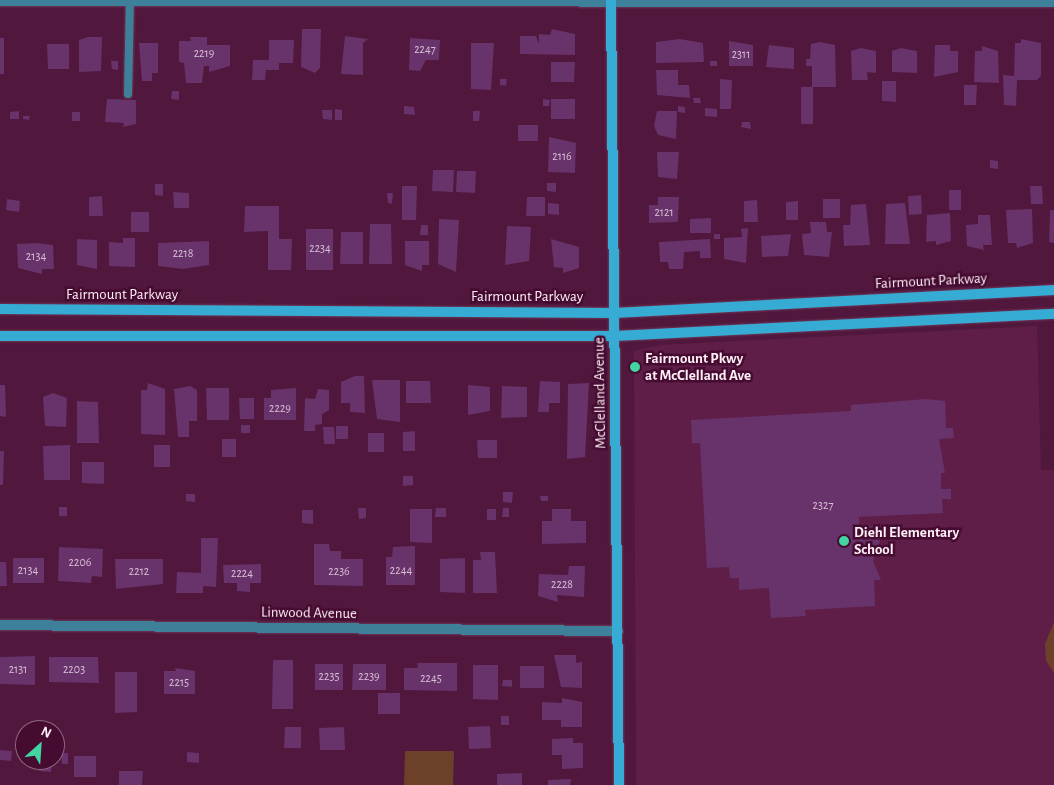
<!DOCTYPE html>
<html>
<head>
<meta charset="utf-8">
<style>
	body { margin:0 }
	#map { position:relative; width:1054px; height:785px; overflow:hidden; background:#51173c; font-family:"Alegreya Sans",sans-serif }
	div>[style] { position:absolute }
	.built>* { inset:0; background:#5f1e48 }
	.green>* { inset:0; background:#6d402a }
	.building>* { inset:0; background:#68326b }
	.roads { filter:drop-shadow(0 0 1px #6d395a) drop-shadow(0 0 1px #6d395a) }
	.lane>* { height:8px; margin:-4px; padding:0 4px; transform-origin:4px; border-radius:4px; background:#3e8099 }
	.street>* { height:10px; margin:-5px; padding:0 5px; transform-origin:5px; border-radius:5px; background:#3e8099 }
	.secondary>* { height:10px; margin:-5px; padding:0 5px; transform-origin:5px; border-radius:5px; background:#36acd4 }
	.dots>* { width:14px; height:14px; translate:-50% -50%; box-sizing:border-box; border:2px solid #450b31; border-radius:50% }
	span { translate:-50% -50%; white-space:nowrap; text-align:center; line-height:1.15; -webkit-text-stroke:5px #450b31; paint-order:stroke }
	.number-label { font-size:12px; color:#d8bfd3 }
	.number-label span { -webkit-text-stroke-width:0 }
	.street-label { font-size:15px; color:#feeef6 }
	.poi-label { font-size:15px; color:#feeef6; font-weight:700 }
	.left { translate:0 -50%; text-align:left }
	.north { position:absolute; left:15px; top:720px; width:50px; height:50px; box-sizing:border-box; background:#450b31; border:1px solid #8f6680; border-radius:50%; rotate:26deg; font-size:14px; font-weight:700; line-height:20px; text-align:center; color:#feeef6 }
	.north::after { content:''; display:block; margin:auto; width:18px; height:22px; background:#42d4a1; clip-path:polygon(50% 0,100% 100%,50% 72%,0 100%) }
</style>
</head>
<body>
<div id="map">
	<div class="built">
		<i style="clip-path:polygon(1037px 326px,1041px 470px,1054px 470px,1054px 785px,636px 785px,634px 351px,660px 345px)"></i>
	</div>
	<div class="green">
		<i style="clip-path:polygon(1054px 622px,1054px 673px,1046px 661px,1045px 644px)"></i>
		<i style="clip-path:polygon(405px 751px,454px 751px,453px 785px,404px 785px)"></i>
	</div>
	<div class="building">
		<i style="clip-path:polygon(302px 29px,321px 29px,320px 68px,315px 73px,301px 67px)"></i>
		<i style="clip-path:polygon(552px 29px,575px 34px,575px 55px,520px 54px,520px 36px,536px 36px,539px 44px,539px 34px,550px 35px)"></i>
		<i style="clip-path:polygon(345px 36px,368px 39px,363px 43px,363px 75px,341px 74px)"></i>
		<i style="clip-path:polygon(88px 37px,102px 37px,101px 71px,79px 72px,79px 40px)"></i>
		<i style="clip-path:polygon(190px 37px,207px 37px,207px 45px,230px 45px,230px 66px,209px 72px,209px 66px,204px 66px,202px 83px,186px 83px,184px 63px,179px 62px,179px 41px,191px 41px)"></i>
		<i style="clip-path:polygon(0 38px,4px 38px,4px 74px,0 74px)"></i>
		<i style="clip-path:polygon(410px 38px,440px 40px,439px 60px,426px 60px,420px 71px,409px 70px)"></i>
		<i style="clip-path:polygon(680px 39px,703px 43px,704px 62px,656px 63px,656px 42px)"></i>
		<i style="clip-path:polygon(1021px 39px,1041px 43px,1041px 76px,1037px 80px,1017px 80px,1016px 106px,1004px 105px,1003px 75px,1014px 76px,1015px 43px,1021px 43px)"></i>
		<i style="clip-path:polygon(269px 40px,294px 40px,293px 63px,279px 63px,279px 70px,266px 70px,265px 80px,252px 80px,253px 60px,269px 60px)"></i>
		<i style="clip-path:polygon(729px 41px,753px 45px,753px 66px,729px 66px)"></i>
		<i style="clip-path:polygon(820px 42px,835px 45px,836px 87px,812px 87px,812px 66px,806px 66px,806px 59px,810px 59px,811px 44px)"></i>
		<i style="clip-path:polygon(139px 43px,158px 43px,158px 73px,152px 73px,152px 81px,142px 81px)"></i>
		<i style="clip-path:polygon(471px 43px,494px 43px,491px 90px,471px 89px)"></i>
		<i style="clip-path:polygon(47px 44px,69px 44px,69px 69px,48px 69px)"></i>
		<i style="clip-path:polygon(769px 45px,794px 48px,794px 69px,766px 67px)"></i>
		<i style="clip-path:polygon(935px 45px,950px 45px,950px 51px,958px 51px,958px 72px,934px 77px)"></i>
		<i style="clip-path:polygon(982px 46px,998px 51px,999px 83px,974px 82px,975px 51px,982px 51px)"></i>
		<i style="clip-path:polygon(861px 48px,876px 51px,876px 73px,867px 72px,868px 80px,852px 80px,851px 51px)"></i>
		<i style="clip-path:polygon(901px 48px,917px 51px,917px 73px,892px 72px,892px 51px)"></i>
		<i style="clip-path:polygon(111px 61px,118px 61px,118px 70px,112px 69px)"></i>
		<i style="clip-path:polygon(710px 61px,717px 61px,717px 66px,710px 66px)"></i>
		<i style="clip-path:polygon(551px 62px,575px 62px,574px 82px,551px 82px)"></i>
		<i style="clip-path:polygon(656px 70px,678px 70px,678px 85px,689px 85px,690px 98px,657px 95px)"></i>
		<i style="clip-path:polygon(500px 79px,507px 79px,506px 86px,500px 85px)"></i>
		<i style="clip-path:polygon(720px 79px,732px 80px,731px 109px,720px 109px)"></i>
		<i style="clip-path:polygon(882px 81px,896px 81px,896px 102px,882px 101px)"></i>
		<i style="clip-path:polygon(964px 85px,977px 85px,976px 105px,964px 105px)"></i>
		<i style="clip-path:polygon(801px 87px,813px 87px,813px 124px,801px 124px)"></i>
		<i style="clip-path:polygon(172px 91px,179px 91px,179px 100px,171px 99px)"></i>
		<i style="clip-path:polygon(693px 98px,700px 98px,701px 103px,694px 103px)"></i>
		<i style="clip-path:polygon(107px 99px,136px 100px,136px 124px,123px 127px,124px 123px,105px 122px)"></i>
		<i style="clip-path:polygon(543px 99px,550px 100px,549px 106px,543px 106px)"></i>
		<i style="clip-path:polygon(551px 99px,575px 99px,575px 119px,551px 119px)"></i>
		<i style="clip-path:polygon(404px 106px,414px 107px,415px 115px,404px 114px)"></i>
		<i style="clip-path:polygon(678px 106px,685px 107px,685px 113px,678px 112px)"></i>
		<i style="clip-path:polygon(705px 108px,717px 109px,717px 117px,705px 116px)"></i>
		<i style="clip-path:polygon(335px 109px,342px 110px,342px 120px,335px 120px)"></i>
		<i style="clip-path:polygon(322px 110px,332px 110px,332px 120px,323px 119px)"></i>
		<i style="clip-path:polygon(19px 111px,19px 119px,10px 119px,10px 112px)"></i>
		<i style="clip-path:polygon(473px 111px,480px 111px,479px 121px,473px 121px)"></i>
		<i style="clip-path:polygon(657px 111px,677px 111px,676px 139px,658px 135px,654px 126px)"></i>
		<i style="clip-path:polygon(72px 112px,80px 112px,80px 121px,72px 121px)"></i>
		<i style="clip-path:polygon(23px 116px,30px 116px,29px 120px,23px 119px)"></i>
		<i style="clip-path:polygon(742px 122px,750px 122px,751px 129px,741px 127px)"></i>
		<i style="clip-path:polygon(518px 125px,538px 125px,538px 141px,518px 141px)"></i>
		<i style="clip-path:polygon(549px 137px,576px 143px,575px 173px,548px 172px)"></i>
		<i style="clip-path:polygon(657px 152px,679px 152px,677px 179px,658px 177px)"></i>
		<i style="clip-path:polygon(990px 160px,998px 161px,998px 169px,990px 168px)"></i>
		<i style="clip-path:polygon(433px 170px,454px 170px,453px 192px,432px 191px)"></i>
		<i style="clip-path:polygon(457px 171px,476px 171px,475px 193px,456px 192px)"></i>
		<i style="clip-path:polygon(547px 183px,556px 183px,556px 192px,547px 191px)"></i>
		<i style="clip-path:polygon(155px 184px,163px 184px,163px 196px,155px 195px)"></i>
		<i style="clip-path:polygon(402px 186px,417px 186px,416px 220px,402px 220px)"></i>
		<i style="clip-path:polygon(1030px 186px,1042px 186px,1043px 204px,1031px 204px)"></i>
		<i style="clip-path:polygon(949px 190px,961px 190px,961px 210px,949px 210px)"></i>
		<i style="clip-path:polygon(173px 192px,189px 193px,189px 208px,174px 208px)"></i>
		<i style="clip-path:polygon(387px 193px,393px 193px,392px 204px,388px 203px)"></i>
		<i style="clip-path:polygon(921px 195px,922px 214px,909px 215px,908px 196px)"></i>
		<i style="clip-path:polygon(102px 196px,103px 216px,89px 216px,89px 197px)"></i>
		<i style="clip-path:polygon(527px 197px,545px 197px,545px 216px,526px 216px)"></i>
		<i style="clip-path:polygon(658px 197px,679px 197px,678px 222px,649px 223px,649px 205px,658px 205px)"></i>
		<i style="clip-path:polygon(7px 199px,20px 201px,19px 212px,6px 210px)"></i>
		<i style="clip-path:polygon(823px 199px,840px 199px,840px 218px,823px 218px)"></i>
		<i style="clip-path:polygon(757px 200px,758px 222px,744px 222px,744px 201px)"></i>
		<i style="clip-path:polygon(798px 201px,798px 220px,786px 220px,786px 202px)"></i>
		<i style="clip-path:polygon(548px 203px,559px 204px,559px 215px,548px 214px)"></i>
		<i style="clip-path:polygon(905px 203px,910px 244px,885px 244px,886px 204px)"></i>
		<i style="clip-path:polygon(866px 204px,870px 245px,844px 246px,843px 225px,850px 225px,851px 205px)"></i>
		<i style="clip-path:polygon(245px 206px,279px 206px,279px 239px,292px 239px,291px 270px,268px 270px,268px 231px,244px 232px)"></i>
		<i style="clip-path:polygon(1032px 209px,1033px 243px,1017px 248px,1016px 243px,1008px 243px,1006px 210px)"></i>
		<i style="clip-path:polygon(1050px 210px,1054px 210px,1054px 243px,1049px 242px)"></i>
		<i style="clip-path:polygon(131px 212px,149px 212px,149px 232px,131px 232px)"></i>
		<i style="clip-path:polygon(950px 213px,951px 241px,936px 245px,936px 241px,926px 242px,927px 215px)"></i>
		<i style="clip-path:polygon(978px 215px,990px 215px,992px 245px,983px 245px,984px 250px,967px 246px,966px 225px,978px 224px)"></i>
		<i style="clip-path:polygon(711px 218px,711px 233px,690px 233px,690px 219px)"></i>
		<i style="clip-path:polygon(439px 219px,459px 220px,456px 272px,438px 264px)"></i>
		<i style="clip-path:polygon(810px 222px,826px 222px,827px 232px,832px 232px,829px 257px,804px 255px,802px 234px,811px 233px)"></i>
		<i style="clip-path:polygon(370px 224px,391px 224px,392px 264px,369px 264px)"></i>
		<i style="clip-path:polygon(421px 225px,428px 225px,428px 235px,420px 235px)"></i>
		<i style="clip-path:polygon(507px 226px,531px 227px,529px 261px,505px 265px)"></i>
		<i style="clip-path:polygon(748px 228px,746px 263px,724px 259px,724px 238px,742px 237px,741px 229px)"></i>
		<i style="clip-path:polygon(306px 229px,333px 229px,333px 270px,306px 270px)"></i>
		<i style="clip-path:polygon(341px 232px,363px 232px,363px 264px,340px 264px)"></i>
		<i style="clip-path:polygon(714px 234px,720px 234px,720px 239px,714px 239px)"></i>
		<i style="clip-path:polygon(791px 234px,788px 256px,762px 257px,761px 236px)"></i>
		<i style="clip-path:polygon(123px 238px,135px 238px,135px 267px,109px 266px,109px 242px,123px 243px)"></i>
		<i style="clip-path:polygon(77px 239px,97px 240px,97px 269px,77px 265px)"></i>
		<i style="clip-path:polygon(551px 239px,579px 247px,579px 268px,563px 273px,563px 268px,554px 267px)"></i>
		<i style="clip-path:polygon(710px 239px,711px 258px,700px 258px,700px 251px,684px 252px,683px 269px,669px 269px,668px 262px,660px 262px,659px 242px)"></i>
		<i style="clip-path:polygon(209px 241px,209px 265px,183px 269px,158px 266px,158px 243px)"></i>
		<i style="clip-path:polygon(405px 241px,429px 241px,429px 265px,422px 265px,422px 271px,405px 265px)"></i>
		<i style="clip-path:polygon(36px 243px,53px 245px,54px 269px,42px 269px,42px 274px,18px 268px,17px 244px)"></i>
		<i style="clip-path:polygon(355px 376px,364px 376px,365px 413px,350px 412px,350px 403px,341px 403px,341px 382px)"></i>
		<i style="clip-path:polygon(372px 380px,400px 380px,400px 422px,377px 419px)"></i>
		<i style="clip-path:polygon(406px 381px,430px 381px,431px 403px,406px 403px)"></i>
		<i style="clip-path:polygon(540px 381px,560px 382px,560px 403px,549px 403px,549px 412px,538px 412px)"></i>
		<i style="clip-path:polygon(148px 383px,165px 389px,165px 435px,141px 434px,141px 390px,147px 390px)"></i>
		<i style="clip-path:polygon(589px 383px,585px 457px,567px 459px,568px 384px)"></i>
		<i style="clip-path:polygon(0 385px,5px 385px,6px 417px,0 416px)"></i>
		<i style="clip-path:polygon(468px 385px,490px 387px,490px 411px,468px 415px)"></i>
		<i style="clip-path:polygon(190px 386px,197px 390px,197px 421px,189px 421px,189px 437px,178px 437px,174px 389px)"></i>
		<i style="clip-path:polygon(502px 386px,527px 387px,527px 417px,501px 418px)"></i>
		<i style="clip-path:polygon(206px 388px,229px 388px,229px 420px,207px 420px)"></i>
		<i style="clip-path:polygon(296px 388px,296px 420px,264px 420px,264px 398px,271px 398px,271px 390px)"></i>
		<i style="clip-path:polygon(318px 389px,329px 390px,329px 410px,322px 414px,322px 424px,315px 425px,315px 431px,304px 431px,305px 398px,315px 399px)"></i>
		<i style="clip-path:polygon(53px 393px,67px 398px,66px 427px,45px 426px,43px 397px)"></i>
		<i style="clip-path:polygon(239px 398px,254px 398px,254px 419px,240px 419px)"></i>
		<i style="clip-path:polygon(926px 399px,945px 401px,946px 428px,953px 428px,954px 438px,939px 439px,945px 473px,941px 473px,941px 489px,951px 489px,951px 499px,942px 499px,943px 513px,859px 517px,859px 527px,871px 526px,880px 540px,873px 561px,881px 580px,874px 580px,875px 606px,805px 610px,806px 616px,771px 618px,769px 588px,739px 590px,739px 578px,730px 578px,729px 567px,707px 568px,700px 443px,692px 443px,691px 420px,851px 411px,851px 405px)"></i>
		<i style="clip-path:polygon(77px 401px,98px 402px,99px 443px,77px 443px)"></i>
		<i style="clip-path:polygon(241px 425px,250px 425px,250px 433px,241px 433px)"></i>
		<i style="clip-path:polygon(336px 426px,348px 426px,348px 439px,336px 439px)"></i>
		<i style="clip-path:polygon(323px 427px,334px 427px,335px 444px,324px 444px)"></i>
		<i style="clip-path:polygon(415px 431px,415px 451px,403px 451px,403px 432px)"></i>
		<i style="clip-path:polygon(368px 433px,384px 433px,384px 452px,368px 452px)"></i>
		<i style="clip-path:polygon(222px 439px,236px 439px,236px 457px,222px 457px)"></i>
		<i style="clip-path:polygon(477px 440px,497px 440px,497px 458px,478px 458px)"></i>
		<i style="clip-path:polygon(70px 445px,70px 480px,44px 480px,43px 446px)"></i>
		<i style="clip-path:polygon(154px 445px,170px 445px,170px 467px,154px 467px)"></i>
		<i style="clip-path:polygon(0 451px,4px 451px,3px 485px,0 485px)"></i>
		<i style="clip-path:polygon(82px 462px,104px 462px,104px 484px,82px 483px)"></i>
		<i style="clip-path:polygon(403px 476px,413px 476px,413px 485px,403px 486px)"></i>
		<i style="clip-path:polygon(503px 492px,513px 492px,512px 503px,503px 502px)"></i>
		<i style="clip-path:polygon(186px 494px,195px 494px,195px 502px,186px 501px)"></i>
		<i style="clip-path:polygon(540px 496px,548px 496px,548px 501px,541px 501px)"></i>
		<i style="clip-path:polygon(59px 507px,67px 507px,67px 516px,59px 516px)"></i>
		<i style="clip-path:polygon(358px 508px,366px 508px,366px 518px,359px 519px)"></i>
		<i style="clip-path:polygon(436px 508px,446px 508px,446px 517px,435px 517px)"></i>
		<i style="clip-path:polygon(503px 508px,509px 508px,509px 517px,502px 517px)"></i>
		<i style="clip-path:polygon(410px 509px,432px 509px,432px 543px,410px 542px)"></i>
		<i style="clip-path:polygon(487px 509px,496px 509px,496px 520px,487px 520px)"></i>
		<i style="clip-path:polygon(552px 509px,571px 509px,571px 521px,586px 521px,586px 543px,542px 544px,542px 521px,552px 521px)"></i>
		<i style="clip-path:polygon(302px 510px,313px 510px,313px 524px,302px 523px)"></i>
		<i style="clip-path:polygon(201px 538px,218px 538px,216px 587px,203px 586px,203px 593px,176px 593px,177px 572px,201px 573px)"></i>
		<i style="clip-path:polygon(314px 544px,329px 544px,330px 551px,341px 551px,341px 559px,363px 559px,363px 586px,314px 585px)"></i>
		<i style="clip-path:polygon(415px 546px,415px 585px,386px 585px,386px 557px,392px 557px,393px 547px)"></i>
		<i style="clip-path:polygon(59px 547px,103px 549px,102px 577px,92px 576px,91px 583px,58px 581px)"></i>
		<i style="clip-path:polygon(480px 552px,495px 552px,497px 593px,473px 593px,473px 560px,481px 560px)"></i>
		<i style="clip-path:polygon(13px 558px,44px 558px,44px 583px,13px 583px)"></i>
		<i style="clip-path:polygon(465px 558px,465px 593px,440px 592px,440px 559px)"></i>
		<i style="clip-path:polygon(115px 559px,163px 559px,163px 584px,116px 589px)"></i>
		<i style="clip-path:polygon(0 562px,6px 562px,7px 586px,0 586px)"></i>
		<i style="clip-path:polygon(261px 564px,261px 583px,250px 583px,250px 592px,237px 591px,237px 583px,224px 583px,223px 565px)"></i>
		<i style="clip-path:polygon(569px 566px,585px 566px,584px 597px,557px 595px,558px 602px,538px 596px,539px 574px,568px 575px)"></i>
		<i style="clip-path:polygon(554px 655px,576px 655px,576px 663px,582px 662px,582px 688px,561px 687px)"></i>
		<i style="clip-path:polygon(35px 656px,35px 685px,0 684px,0 657px)"></i>
		<i style="clip-path:polygon(49px 657px,98px 657px,99px 683px,49px 682px)"></i>
		<i style="clip-path:polygon(273px 660px,293px 660px,293px 709px,272px 709px)"></i>
		<i style="clip-path:polygon(417px 663px,457px 663px,457px 691px,404px 690px,404px 668px,418px 668px)"></i>
		<i style="clip-path:polygon(315px 664px,343px 664px,343px 690px,315px 690px)"></i>
		<i style="clip-path:polygon(353px 664px,386px 664px,386px 690px,352px 690px)"></i>
		<i style="clip-path:polygon(473px 665px,498px 665px,498px 700px,473px 699px)"></i>
		<i style="clip-path:polygon(520px 666px,544px 666px,544px 688px,520px 688px)"></i>
		<i style="clip-path:polygon(175px 668px,195px 671px,195px 694px,164px 694px,164px 671px,176px 671px)"></i>
		<i style="clip-path:polygon(115px 672px,137px 672px,137px 712px,115px 713px)"></i>
		<i style="clip-path:polygon(503px 680px,512px 680px,512px 687px,502px 686px)"></i>
		<i style="clip-path:polygon(378px 693px,400px 693px,400px 714px,378px 714px)"></i>
		<i style="clip-path:polygon(562px 698px,582px 702px,582px 727px,561px 727px,561px 720px,542px 720px,542px 702px,562px 703px)"></i>
		<i style="clip-path:polygon(501px 716px,509px 716px,509px 725px,501px 725px)"></i>
		<i style="clip-path:polygon(490px 726px,491px 748px,469px 749px,468px 727px)"></i>
		<i style="clip-path:polygon(285px 727px,301px 727px,301px 748px,284px 748px)"></i>
		<i style="clip-path:polygon(344px 727px,345px 750px,320px 750px,319px 728px)"></i>
		<i style="clip-path:polygon(573px 738px,573px 743px,583px 743px,583px 768px,562px 769px,562px 755px,552px 755px,552px 739px)"></i>
		<i style="clip-path:polygon(0 750px,12px 751px,11px 761px,0 760px)"></i>
		<i style="clip-path:polygon(187px 752px,199px 753px,199px 763px,187px 762px)"></i>
		<i style="clip-path:polygon(61px 753px,68px 753px,68px 764px,62px 764px)"></i>
		<i style="clip-path:polygon(74px 756px,96px 756px,96px 777px,74px 777px)"></i>
		<i style="clip-path:polygon(40px 762px,52px 764px,51px 772px,39px 771px)"></i>
		<i style="clip-path:polygon(119px 771px,143px 771px,142px 785px,119px 785px)"></i>
		<i style="clip-path:polygon(522px 773px,522px 785px,497px 785px,497px 774px)"></i>
		<i style="clip-path:polygon(571px 779px,570px 785px,548px 785px,548px 780px)"></i>
	</div>
	<div class="roads">
		<div class="lane">
			<i style="left:128px;top:94px;width:93px;rotate:-88.8deg"></i>
		</div>
		<div class="street">
			<i style="left:0;top:1px;width:1054px;rotate:0.05deg"></i>
			<i style="left:0;top:625px;width:618px;rotate:0.56deg"></i>
		</div>
		<div class="secondary">
			<i style="left:611px;top:0;width:785px;rotate:89.42deg"></i>
			<i style="left:0;top:309px;width:614px;rotate:0.37deg"></i>
			<i style="left:614px;top:313px;width:441px;rotate:-3deg"></i>
			<i style="left:0;top:336px;width:615px"></i>
			<i style="left:615px;top:336px;width:440px;rotate:-2.9deg"></i>
		</div>
	</div>
	<div class="dots">
		<i style="left:635px;top:367px;background:#42d4a1"></i>
		<i style="left:844px;top:541px;background:#42d4a1"></i>
	</div>
	<div class="number-label">
		<span style="left:425px;top:50px">2247</span>
		<span style="left:204px;top:54px">2219</span>
		<span style="left:741px;top:55px">2311</span>
		<span style="left:562px;top:157px">2116</span>
		<span style="left:664px;top:213px">2121</span>
		<span style="left:320px;top:249px">2234</span>
		<span style="left:183px;top:254px">2218</span>
		<span style="left:36px;top:257px">2134</span>
		<span style="left:280px;top:409px">2229</span>
		<span style="left:823px;top:506px">2327</span>
		<span style="left:80px;top:563px">2206</span>
		<span style="left:28px;top:571px">2134</span>
		<span style="left:401px;top:571px">2244</span>
		<span style="left:139px;top:572px">2212</span>
		<span style="left:339px;top:572px">2236</span>
		<span style="left:242px;top:574px">2224</span>
		<span style="left:562px;top:585px">2228</span>
		<span style="left:18px;top:670px">2131</span>
		<span style="left:74px;top:670px">2203</span>
		<span style="left:329px;top:677px">2235</span>
		<span style="left:369px;top:677px">2239</span>
		<span style="left:431px;top:679px">2245</span>
		<span style="left:179px;top:683px">2215</span>
	</div>
	<div class="street-label">
		<span style="left:931px;top:281px;rotate:-3deg">Fairmount Parkway</span>
		<span style="left:122px;top:295px">Fairmount Parkway</span>
		<span style="left:527px;top:297px">Fairmount Parkway</span>
		<span style="left:600px;top:393px;rotate:-91deg">McClelland Avenue</span>
		<span style="left:309px;top:613px;rotate:1deg">Linwood Avenue</span>
	</div>
	<div class="poi-label">
		<span class="left" style="left:645px;top:367px">Fairmount Pkwy<br>at McClelland Ave</span>
		<span class="left" style="left:854px;top:541px">Diehl Elementary<br>School</span>
	</div>
	<div class="north">N</div>
</div>
</body>
</html>
